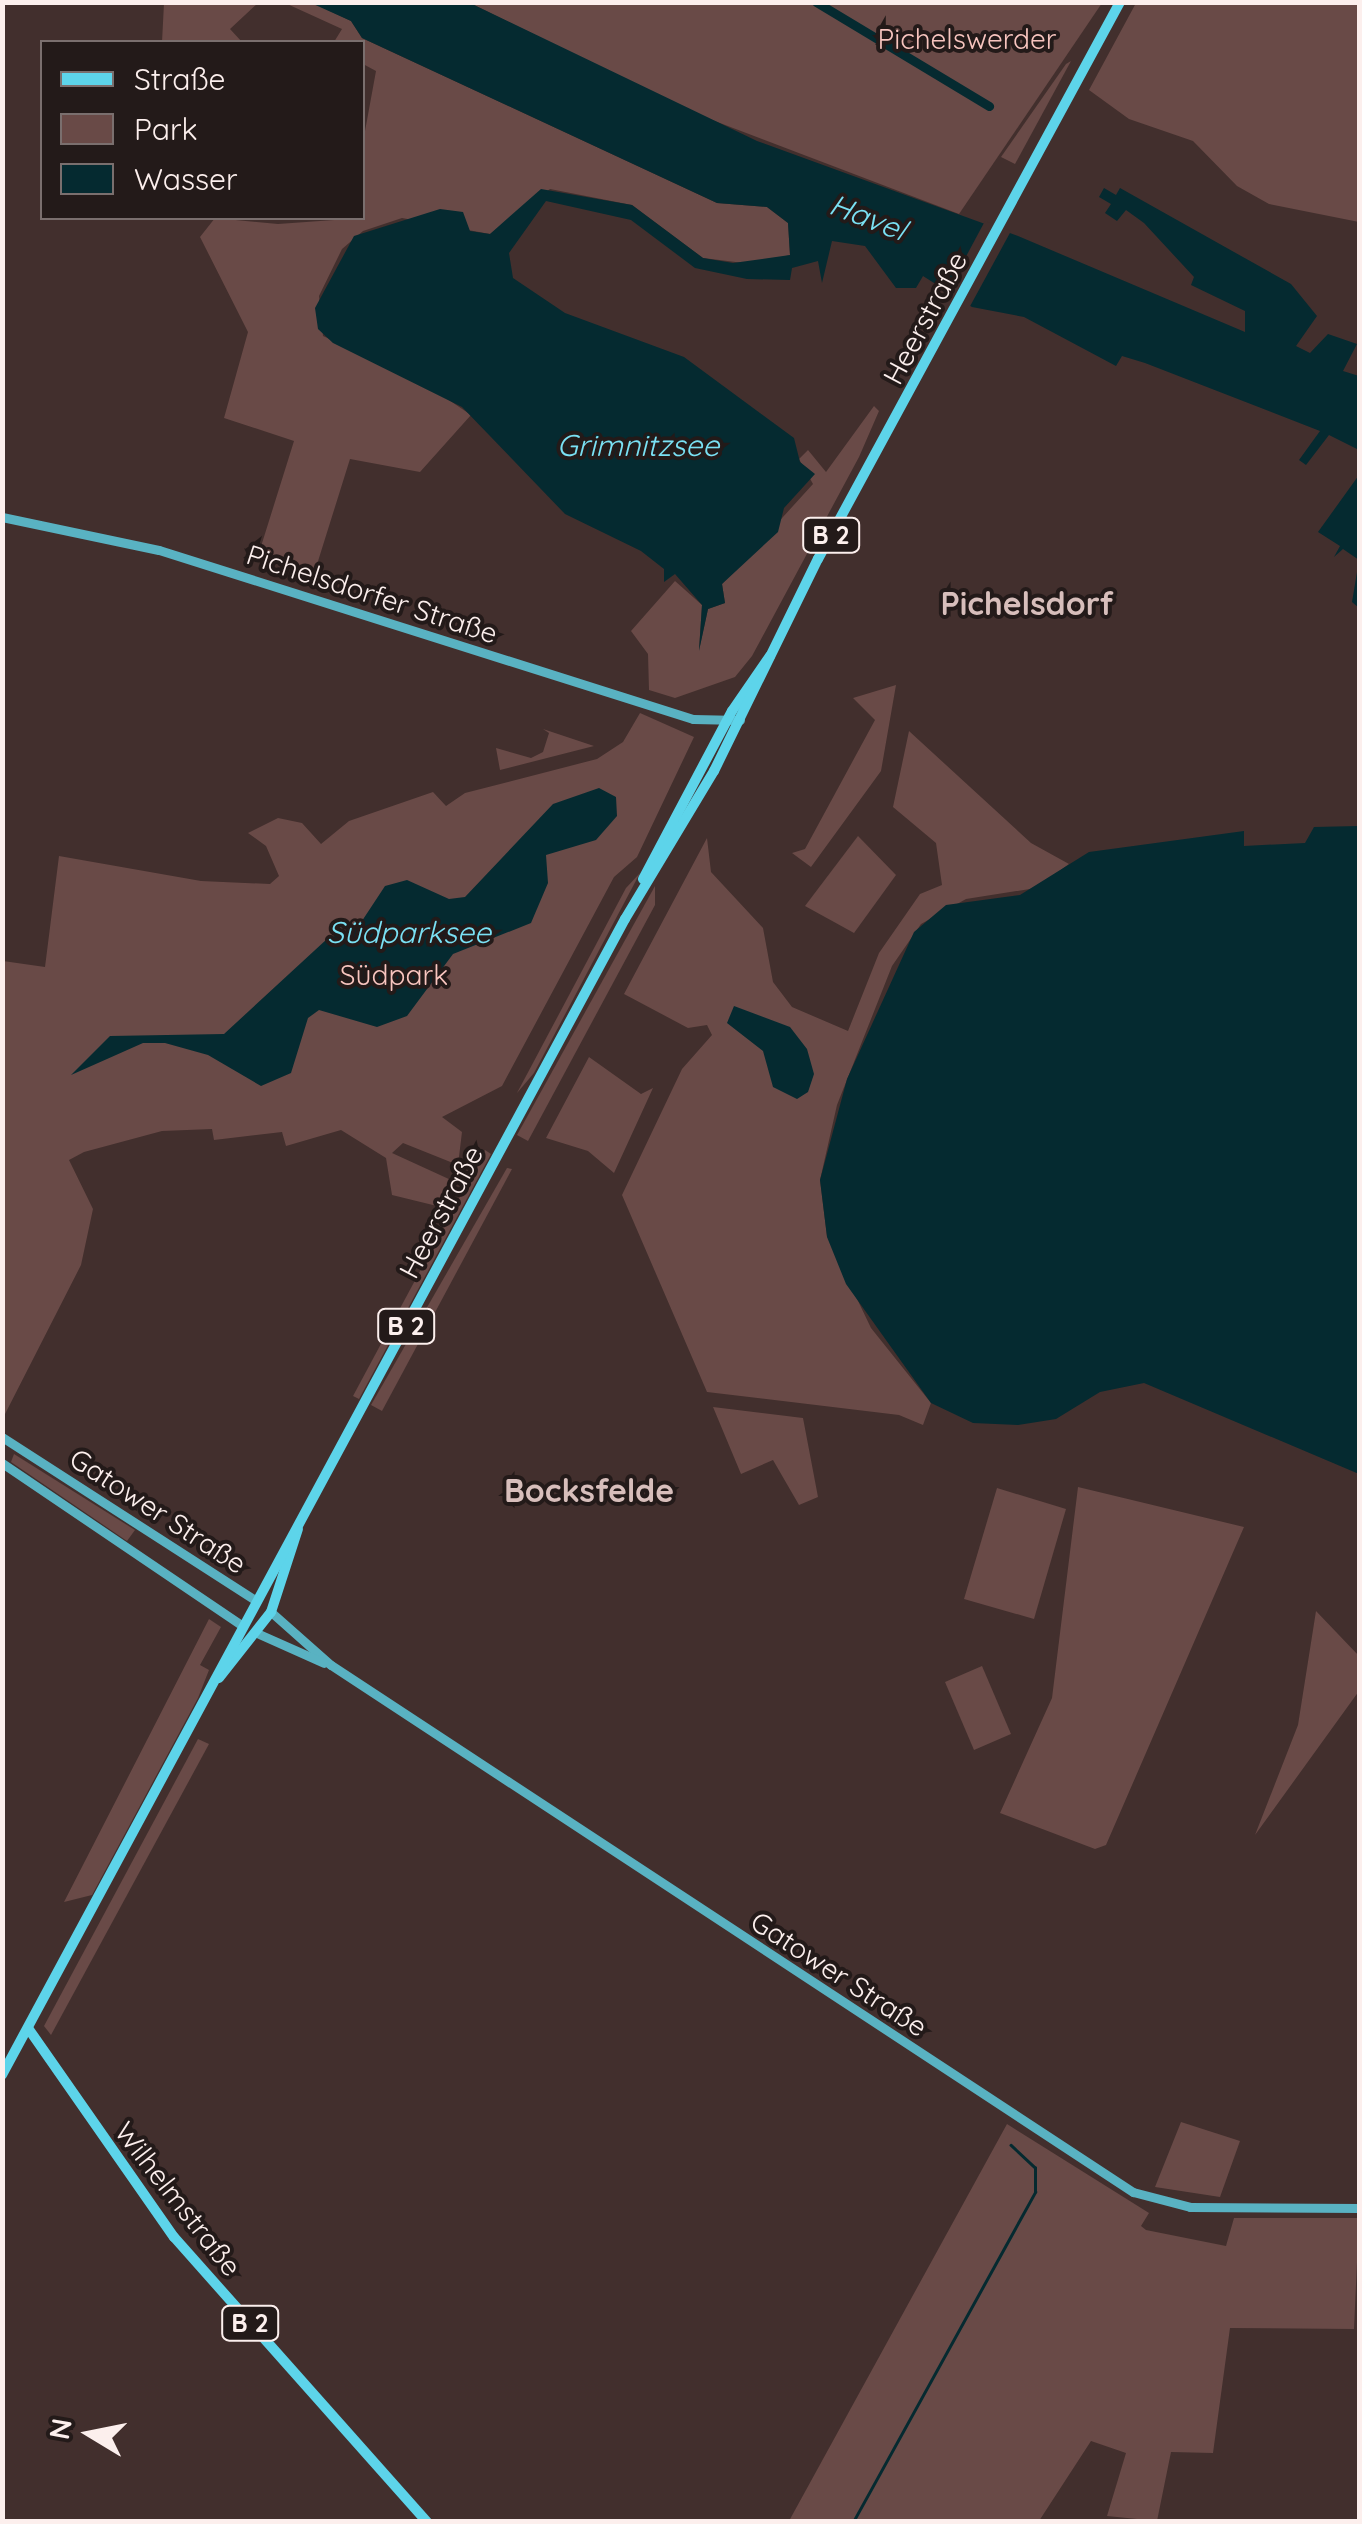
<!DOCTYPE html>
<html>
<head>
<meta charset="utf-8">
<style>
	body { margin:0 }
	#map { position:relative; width:1362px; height:2524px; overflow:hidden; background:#422f2d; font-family:Quicksand,sans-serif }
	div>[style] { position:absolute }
	.green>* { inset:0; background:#694a47 }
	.water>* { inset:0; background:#052a30 }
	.pier>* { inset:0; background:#422f2d }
	.stream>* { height:2.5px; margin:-1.25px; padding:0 1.25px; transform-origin:1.25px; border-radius:1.25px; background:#052a30 }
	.canal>* { height:9px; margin:-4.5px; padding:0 4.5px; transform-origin:4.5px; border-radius:4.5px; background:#052a30 }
	.secondary>* { height:9px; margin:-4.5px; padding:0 4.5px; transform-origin:4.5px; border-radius:4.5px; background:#59b2c2 }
	.primary>* { height:10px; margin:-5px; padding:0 5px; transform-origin:5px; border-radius:5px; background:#5dd4ea }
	span { translate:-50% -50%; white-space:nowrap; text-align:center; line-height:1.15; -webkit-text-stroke:8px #231a19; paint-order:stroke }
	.shield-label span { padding:2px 8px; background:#231a19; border:2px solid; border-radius:8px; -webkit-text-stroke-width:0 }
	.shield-label { font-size:25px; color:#fcefed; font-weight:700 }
	.park-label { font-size:28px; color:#f8c5bf }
	.street-label { font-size:28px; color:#fcefed }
	.water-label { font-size:30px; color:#7ae1f4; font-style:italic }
	.quarter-label { font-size:32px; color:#d7bebb; font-weight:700 }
	.frame { position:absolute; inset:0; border:5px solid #fcefed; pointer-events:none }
	.legend { position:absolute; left:40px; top:40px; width:325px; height:180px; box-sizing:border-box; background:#231a19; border:2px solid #7a6f6e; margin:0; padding:12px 18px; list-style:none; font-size:30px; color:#fcefed }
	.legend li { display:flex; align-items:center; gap:20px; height:50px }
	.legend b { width:50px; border:2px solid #7a6f6e }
	.north { position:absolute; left:40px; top:2384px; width:100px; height:100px; -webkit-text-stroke:8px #231a19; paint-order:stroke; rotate:280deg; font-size:28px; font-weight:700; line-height:40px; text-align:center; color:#fcefed }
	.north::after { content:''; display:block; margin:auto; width:35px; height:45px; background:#fcefed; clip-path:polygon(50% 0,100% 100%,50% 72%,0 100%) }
</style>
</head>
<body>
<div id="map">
	<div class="green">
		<i style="clip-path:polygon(311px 2px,351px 21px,362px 38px,717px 203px,767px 207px,788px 223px,790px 255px,752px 264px,703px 258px,632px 205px,550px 189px,490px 234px,402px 218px,363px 231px,342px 249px,319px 296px,323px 336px,415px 377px,471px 415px,420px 472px,350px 459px,314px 574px,258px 556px,294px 441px,224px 418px,248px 332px,200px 237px,215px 218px,278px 224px,362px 218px,363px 142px,376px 71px,363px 64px,362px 42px,334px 42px,342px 29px,285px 3px)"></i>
		<i style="clip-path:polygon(164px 3px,164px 2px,258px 3px,230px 29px,242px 42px,162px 42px)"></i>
		<i style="clip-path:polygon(470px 3px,1102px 3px,959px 214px,691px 112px)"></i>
		<i style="clip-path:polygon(1136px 3px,1359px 3px,1359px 222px,1269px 204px,1237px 186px,1193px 141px,1129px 119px,1089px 90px)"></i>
		<i style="clip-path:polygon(1071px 61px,1015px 164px,1001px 157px,1066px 64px)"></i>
		<i style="clip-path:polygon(874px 406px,879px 411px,859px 457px,752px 656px,735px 677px,675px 698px,649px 690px,648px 654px,631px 631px,675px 581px,702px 605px,699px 650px,708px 609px,725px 603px,722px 584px,813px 484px,799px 459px,808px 450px,826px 472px)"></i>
		<i style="clip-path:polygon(896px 685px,881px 771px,811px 867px,792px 853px,805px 849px,875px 720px,853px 698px)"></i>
		<i style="clip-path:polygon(640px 713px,694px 737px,637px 857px,614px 877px,502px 1086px,442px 1117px,462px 1132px,458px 1165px,403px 1143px,392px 1153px,451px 1180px,437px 1206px,392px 1195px,386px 1158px,341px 1130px,286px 1146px,282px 1132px,214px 1140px,212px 1129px,162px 1131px,84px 1152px,69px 1160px,93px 1209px,81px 1265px,3px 1418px,3px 961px,45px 967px,59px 856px,201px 881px,270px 884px,279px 876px,266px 846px,248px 833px,278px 818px,302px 823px,321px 844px,349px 821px,433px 792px,446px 806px,465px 793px,597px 759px,623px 742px)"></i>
		<i style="clip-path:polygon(543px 729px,594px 746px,500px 770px,496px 748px,531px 758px,543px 752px,549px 733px)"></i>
		<i style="clip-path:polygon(909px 731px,1031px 843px,1069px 864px,1036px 888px,966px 899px,921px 924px,892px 966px,837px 1105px,820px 1180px,827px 1236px,871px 1328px,931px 1403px,923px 1425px,899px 1415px,707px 1392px,622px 1195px,682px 1069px,712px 1035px,707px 1025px,688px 1028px,624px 994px,707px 838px,711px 872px,763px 928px,773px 982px,792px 1007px,848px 1031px,879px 953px,920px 894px,942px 885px,936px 843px,893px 807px)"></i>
		<i style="clip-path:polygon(858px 836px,896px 875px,854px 933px,805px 906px)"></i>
		<i style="clip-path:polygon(640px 873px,534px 1073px,517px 1093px,626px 888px)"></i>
		<i style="clip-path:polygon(655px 886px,655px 905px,528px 1141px,517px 1135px)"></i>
		<i style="clip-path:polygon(589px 1057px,641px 1094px,653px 1088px,614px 1173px,588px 1151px,546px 1138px)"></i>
		<i style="clip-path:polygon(485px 1150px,491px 1154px,359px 1399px,353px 1396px)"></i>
		<i style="clip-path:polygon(507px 1168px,512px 1169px,382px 1411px,371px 1405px)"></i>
		<i style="clip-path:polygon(713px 1407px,803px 1418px,818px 1497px,799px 1505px,773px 1460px,741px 1474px)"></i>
		<i style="clip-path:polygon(14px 1454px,135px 1530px,127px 1541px,11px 1462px)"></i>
		<i style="clip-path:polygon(1078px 1487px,1244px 1527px,1106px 1845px,1095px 1849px,1000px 1813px,1052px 1698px)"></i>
		<i style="clip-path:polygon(997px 1488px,1066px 1509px,1034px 1619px,964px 1599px)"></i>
		<i style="clip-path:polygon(1316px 1611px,1359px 1656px,1359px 1691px,1255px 1835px,1298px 1725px)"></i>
		<i style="clip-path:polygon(209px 1619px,221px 1627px,200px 1665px,209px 1670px,198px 1698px,92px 1895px,64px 1902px)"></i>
		<i style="clip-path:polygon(982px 1666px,1011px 1734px,974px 1750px,945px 1682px)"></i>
		<i style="clip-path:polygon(198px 1739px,209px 1744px,51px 2035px,44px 2026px)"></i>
		<i style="clip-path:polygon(1181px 2122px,1240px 2141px,1220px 2197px,1155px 2187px)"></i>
		<i style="clip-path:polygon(1007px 2124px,1149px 2213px,1141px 2226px,1146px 2230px,1226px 2246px,1234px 2218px,1359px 2218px,1354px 2329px,1230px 2328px,1213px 2453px,1171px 2452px,1157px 2521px,1107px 2516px,1126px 2453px,1091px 2441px,1039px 2521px,789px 2521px)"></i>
	</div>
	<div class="water">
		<i style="clip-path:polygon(311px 3px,470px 3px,757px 141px,1018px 236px,1245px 332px,1245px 311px,1191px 285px,1194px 277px,1144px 223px,1126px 210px,1117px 221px,1105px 213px,1111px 204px,1099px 197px,1104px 188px,1116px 195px,1120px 188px,1291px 284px,1317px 316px,1296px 346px,1310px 353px,1328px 334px,1357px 344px,1343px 371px,1359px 376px,1359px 450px,1329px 435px,1306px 465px,1299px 460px,1320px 431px,1145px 363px,1122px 356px,1116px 366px,1024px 317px,972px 307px,923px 276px,916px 288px,896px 288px,865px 246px,832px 241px,822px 283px,818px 261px,792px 268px,790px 280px,747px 279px,695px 268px,631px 220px,546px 201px,509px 253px,513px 278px,565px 313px,684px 357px,794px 438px,800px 462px,815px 474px,784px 508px,778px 532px,722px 584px,725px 603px,708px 609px,699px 651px,702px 605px,675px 574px,664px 582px,664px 569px,641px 551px,565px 514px,462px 407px,333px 343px,318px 329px,315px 308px,354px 236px,440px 209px,463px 212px,470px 231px,490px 234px,541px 189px,632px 205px,703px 258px,733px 263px,790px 255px,788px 223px,767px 207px,717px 203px,362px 38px,351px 21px)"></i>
		<i style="clip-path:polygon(1359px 475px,1359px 608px,1352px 602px,1359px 560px,1343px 549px,1334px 557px,1340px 546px,1318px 532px)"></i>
		<i style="clip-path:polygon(599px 788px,616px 797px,617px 816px,596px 840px,546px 855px,548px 883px,531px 923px,453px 954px,407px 1016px,377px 1027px,319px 1010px,308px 1018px,291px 1073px,261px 1086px,208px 1055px,165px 1043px,143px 1043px,71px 1075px,110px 1036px,224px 1034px,327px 939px,358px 927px,385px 886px,407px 880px,449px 899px,465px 897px,553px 804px)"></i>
		<i style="clip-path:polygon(1359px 826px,1359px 1474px,1144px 1383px,1100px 1392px,1056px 1419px,1018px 1425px,973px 1423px,931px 1403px,846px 1284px,827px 1237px,820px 1180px,847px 1079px,914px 932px,946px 905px,1020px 895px,1089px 852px,1244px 831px,1244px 846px,1305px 843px,1314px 827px)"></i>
		<i style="clip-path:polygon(734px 1006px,790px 1027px,807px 1049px,814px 1074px,808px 1092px,797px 1099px,773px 1087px,763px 1051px,727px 1023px)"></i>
	</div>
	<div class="pier">
		<i style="clip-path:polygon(985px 221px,1011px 231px,968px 310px,947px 292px)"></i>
	</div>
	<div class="stream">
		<i style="left:853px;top:2522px;width:377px;rotate:-61.1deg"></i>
		<i style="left:1035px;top:2192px;width:24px;rotate:-90deg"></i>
		<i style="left:1035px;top:2168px;width:33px;rotate:-137deg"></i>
	</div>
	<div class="canal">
		<i style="left:816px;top:2px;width:202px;rotate:31deg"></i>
	</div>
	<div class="secondary">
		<i style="left:2px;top:517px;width:160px;rotate:11.9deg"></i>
		<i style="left:159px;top:550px;width:560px;rotate:17.56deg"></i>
		<i style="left:693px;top:719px;width:47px;rotate:1.2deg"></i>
		<i style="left:2px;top:1437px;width:301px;rotate:32.8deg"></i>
		<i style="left:2px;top:1463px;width:289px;rotate:34.1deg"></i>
		<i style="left:271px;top:1612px;width:80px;rotate:41.5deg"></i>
		<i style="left:331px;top:1665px;width:960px;rotate:33.31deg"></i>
		<i style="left:1133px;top:2192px;width:59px;rotate:14.7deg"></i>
		<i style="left:1190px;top:2207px;width:170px;rotate:0.3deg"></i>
		<i style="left:259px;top:1634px;width:71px;rotate:24deg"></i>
	</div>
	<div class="primary">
		<i style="left:643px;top:879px;width:190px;rotate:-62.1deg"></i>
		<i style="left:732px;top:711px;width:67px;rotate:-55.4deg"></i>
		<i style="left:219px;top:1678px;width:84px;rotate:-51.8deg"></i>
		<i style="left:271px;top:1612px;width:87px;rotate:-72deg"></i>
		<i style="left:28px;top:2028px;width:255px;rotate:55.1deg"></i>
		<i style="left:174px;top:2237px;width:381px;rotate:48.4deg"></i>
		<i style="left:2px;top:2075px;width:1313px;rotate:-61.68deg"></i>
		<i style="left:625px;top:919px;width:173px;rotate:-59deg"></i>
		<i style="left:714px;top:771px;width:236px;rotate:-63.9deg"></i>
		<i style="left:818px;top:559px;width:634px;rotate:-61.53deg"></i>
	</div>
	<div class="shield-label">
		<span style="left:831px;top:535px">B 2</span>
		<span style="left:406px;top:1326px">B 2</span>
		<span style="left:250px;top:2323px">B 2</span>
	</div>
	<div class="park-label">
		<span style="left:967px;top:39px">Pichelswerder</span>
		<span style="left:394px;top:975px">Südpark</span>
	</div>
	<div class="street-label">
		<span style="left:925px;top:318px;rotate:-62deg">Heerstraße</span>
		<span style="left:372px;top:594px;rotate:18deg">Pichelsdorfer Straße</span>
		<span style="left:441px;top:1212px;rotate:-62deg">Heerstraße</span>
		<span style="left:158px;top:1511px;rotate:33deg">Gatower Straße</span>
		<span style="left:839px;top:1974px;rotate:33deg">Gatower Straße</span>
		<span style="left:178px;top:2199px;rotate:52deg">Wilhelmstraße</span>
	</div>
	<div class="water-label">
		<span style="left:868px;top:217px;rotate:21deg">Havel</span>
		<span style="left:638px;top:445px">Grimnitzsee</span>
		<span style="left:409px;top:932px">Südparksee</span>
	</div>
	<div class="quarter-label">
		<span style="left:1027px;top:603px">Pichelsdorf</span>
		<span style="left:589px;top:1490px">Bocksfelde</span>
	</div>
	<div class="frame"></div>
	<ul class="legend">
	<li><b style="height:12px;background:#5dd4ea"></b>Straße</li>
	<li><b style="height:28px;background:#694a47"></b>Park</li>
	<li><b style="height:28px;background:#052a30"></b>Wasser</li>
	</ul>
	<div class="north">N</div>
</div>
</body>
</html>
